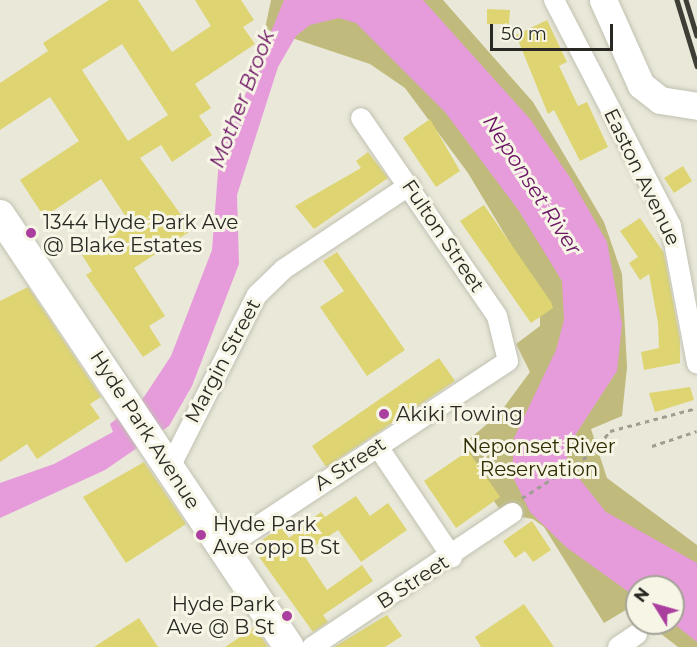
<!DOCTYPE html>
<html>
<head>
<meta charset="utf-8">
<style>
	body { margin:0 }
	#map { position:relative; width:697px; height:647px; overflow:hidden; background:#e9e8d9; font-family:Montserrat,sans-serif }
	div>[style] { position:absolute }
	.green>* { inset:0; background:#c0bb7c }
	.water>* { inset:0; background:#e69bda }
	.building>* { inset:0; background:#ded572 }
	.path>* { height:3px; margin-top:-1.5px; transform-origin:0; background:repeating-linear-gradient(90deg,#9f9e93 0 4.5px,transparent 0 9px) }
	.roads { filter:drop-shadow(0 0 2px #c1c1b2) drop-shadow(0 0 2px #c1c1b2) }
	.street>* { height:20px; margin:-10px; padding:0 10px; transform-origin:10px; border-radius:10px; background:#fff }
	.secondary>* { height:27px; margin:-13.5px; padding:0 13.5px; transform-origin:13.5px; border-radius:13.5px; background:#fff }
	.primary>* { height:30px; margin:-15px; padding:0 15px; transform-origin:15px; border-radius:15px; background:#fff }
	.rail>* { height:4.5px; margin:-2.25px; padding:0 2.25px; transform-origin:2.25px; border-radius:2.25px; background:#3e3d36 }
	.dots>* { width:16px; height:16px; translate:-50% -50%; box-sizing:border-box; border:3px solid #f6f5e6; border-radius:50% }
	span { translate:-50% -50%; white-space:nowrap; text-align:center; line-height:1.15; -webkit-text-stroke:6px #f6f5e6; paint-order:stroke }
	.street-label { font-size:20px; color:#292823 }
	.poi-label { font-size:20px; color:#292823 }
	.left { translate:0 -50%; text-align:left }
	.right { translate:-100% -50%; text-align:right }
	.park-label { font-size:20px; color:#312c01 }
	.water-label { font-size:21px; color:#6b1363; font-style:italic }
	.north { position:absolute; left:625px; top:575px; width:60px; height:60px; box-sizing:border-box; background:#f6f5e6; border:2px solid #a4a398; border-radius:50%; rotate:307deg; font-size:16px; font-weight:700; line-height:24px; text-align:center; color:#292823 }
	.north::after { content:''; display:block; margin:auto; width:21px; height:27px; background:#ab3f9f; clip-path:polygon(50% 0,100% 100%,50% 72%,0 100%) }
	.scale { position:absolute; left:490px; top:24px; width:123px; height:27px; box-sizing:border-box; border:3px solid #292823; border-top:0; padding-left:8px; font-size:18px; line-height:21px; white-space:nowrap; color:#292823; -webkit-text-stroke:4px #f6f5e6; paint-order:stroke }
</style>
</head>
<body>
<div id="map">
	<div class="green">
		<i style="clip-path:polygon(271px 0,443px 0,533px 102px,604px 222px,622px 274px,627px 367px,622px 416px,591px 429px,607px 478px,697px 545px,697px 647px,678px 647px,647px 623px,673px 623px,673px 587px,637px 587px,637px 614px,629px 608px,604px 623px,544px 527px,533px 519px,503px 514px,487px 491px,461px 446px,499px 414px,530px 372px,516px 344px,540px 326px,540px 293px,468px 173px,405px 88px,370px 64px,265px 29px)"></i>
	</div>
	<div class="water">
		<i style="clip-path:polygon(284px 0,423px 0,530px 119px,571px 179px,607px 242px,622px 324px,617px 371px,570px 443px,566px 462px,606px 512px,697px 563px,697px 642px,673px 623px,673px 587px,637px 587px,637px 598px,566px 547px,530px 512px,512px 475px,514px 438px,556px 350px,564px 320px,562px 281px,519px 211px,445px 112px,356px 23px,339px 18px,310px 25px,296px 36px,278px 67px,237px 195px,239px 264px,192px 386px,169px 426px,105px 470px,0 518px,0 483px,54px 464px,113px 432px,110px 424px,144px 397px,171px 356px,212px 250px,219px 159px)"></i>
	</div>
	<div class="building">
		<i style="clip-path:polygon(evenodd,109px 0,138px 0,172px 52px,211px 26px,195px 0,241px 0,254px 20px,243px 27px,255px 44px,195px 84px,211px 108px,199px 116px,212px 135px,172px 162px,161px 145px,140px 158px,192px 230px,134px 268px,165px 316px,149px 326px,161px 345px,143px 357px,86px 275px,92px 271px,82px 255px,130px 223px,101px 179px,44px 217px,20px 180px,79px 141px,50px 97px,0 130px,0 83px,48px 51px,43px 43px,109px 0,122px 44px,168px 115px,128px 141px,82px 70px,122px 44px)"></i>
		<i style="clip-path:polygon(487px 9px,510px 10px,509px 24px,487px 24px)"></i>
		<i style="clip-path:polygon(547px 20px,567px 62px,559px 66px,578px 106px,587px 102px,608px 147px,580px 161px,554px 110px,548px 114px,516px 35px)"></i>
		<i style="clip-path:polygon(430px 119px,460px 171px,436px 187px,403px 138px)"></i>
		<i style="clip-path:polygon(368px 152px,388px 178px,314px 229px,295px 206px,361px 168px,356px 161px)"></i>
		<i style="clip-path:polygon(683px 166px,692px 181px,674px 193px,664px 178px)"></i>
		<i style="clip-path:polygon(484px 205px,551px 302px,553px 308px,531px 323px,460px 221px)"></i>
		<i style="clip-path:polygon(640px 218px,664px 253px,680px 339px,680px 363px,644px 370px,641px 352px,659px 348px,658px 323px,649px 274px,640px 280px,629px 263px,638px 257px,620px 231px)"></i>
		<i style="clip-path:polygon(337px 252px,405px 350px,367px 376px,320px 307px,344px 291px,323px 261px)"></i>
		<i style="clip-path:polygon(28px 287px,101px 397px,90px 404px,100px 418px,37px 459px,27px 444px,0 462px,0 301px)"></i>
		<i style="clip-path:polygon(439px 358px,455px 381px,326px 467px,312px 446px)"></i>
		<i style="clip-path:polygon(690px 387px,694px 400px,655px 412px,649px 393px)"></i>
		<i style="clip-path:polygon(468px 451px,500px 497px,456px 528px,424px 481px)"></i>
		<i style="clip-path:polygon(144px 462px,186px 524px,126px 563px,83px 497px)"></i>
		<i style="clip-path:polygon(356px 496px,370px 516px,388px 503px,407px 530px,361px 562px,338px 530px,303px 554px,327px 590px,362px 565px,373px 581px,323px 615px,328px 622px,313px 632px,252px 547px,281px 527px,289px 538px,321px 512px,325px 517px)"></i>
		<i style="clip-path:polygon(532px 521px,551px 550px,533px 562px,525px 551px,515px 558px,503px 541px)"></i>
		<i style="clip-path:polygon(524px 604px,554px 647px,481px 647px,475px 637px)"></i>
		<i style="clip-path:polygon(387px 615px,402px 636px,385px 647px,334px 647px)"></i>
		<i style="clip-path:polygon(139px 618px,158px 647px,94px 647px)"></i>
		<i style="clip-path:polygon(255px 627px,268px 647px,225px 647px)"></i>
	</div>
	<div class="path">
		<i style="left:652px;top:446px;width:47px;rotate:-18.4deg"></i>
		<i style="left:522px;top:498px;width:85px;rotate:-32.6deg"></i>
		<i style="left:594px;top:452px;width:26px;rotate:-53deg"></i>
		<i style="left:610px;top:431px;width:90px;rotate:-14.8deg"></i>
	</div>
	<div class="roads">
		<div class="street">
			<i style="left:554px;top:0;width:254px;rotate:62.6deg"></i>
			<i style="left:671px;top:226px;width:140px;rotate:79.3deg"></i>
			<i style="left:378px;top:447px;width:133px;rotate:56.1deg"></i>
			<i style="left:170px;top:467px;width:193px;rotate:-63.2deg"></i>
			<i style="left:257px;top:295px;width:37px;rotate:-44deg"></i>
			<i style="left:284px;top:269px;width:151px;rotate:-33.7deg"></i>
			<i style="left:223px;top:549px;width:341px;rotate:-33.4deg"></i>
			<i style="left:508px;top:361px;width:46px;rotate:-103.7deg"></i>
			<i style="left:497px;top:316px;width:240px;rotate:-124.5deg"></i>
			<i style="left:312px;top:647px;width:241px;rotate:-33.8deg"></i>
			<i style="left:618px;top:647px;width:23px;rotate:-34deg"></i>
		</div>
		<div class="secondary">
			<i style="left:603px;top:0;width:93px;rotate:65.9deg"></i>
			<i style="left:641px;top:85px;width:24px;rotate:38deg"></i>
			<i style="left:660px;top:100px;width:37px;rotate:9deg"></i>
		</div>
		<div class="primary">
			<i style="left:0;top:215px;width:520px;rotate:56.22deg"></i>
		</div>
	</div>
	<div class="rail">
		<i style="left:677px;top:0;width:69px;rotate:73.1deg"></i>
		<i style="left:686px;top:0;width:37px;rotate:73deg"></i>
	</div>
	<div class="dots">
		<i style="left:31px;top:233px;background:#ab3f9f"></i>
		<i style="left:384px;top:414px;background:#ab3f9f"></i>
		<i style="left:201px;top:535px;background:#ab3f9f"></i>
		<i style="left:287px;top:616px;background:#ab3f9f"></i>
	</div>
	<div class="street-label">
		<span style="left:642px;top:177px;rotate:64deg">Easton Avenue</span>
		<span style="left:443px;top:236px;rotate:56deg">Fulton Street</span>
		<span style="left:223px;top:361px;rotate:-62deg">Margin Street</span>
		<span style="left:145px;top:430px;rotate:57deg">Hyde Park Avenue</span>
		<span style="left:350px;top:464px;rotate:-33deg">A Street</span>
		<span style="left:413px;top:582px;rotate:-33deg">B Street</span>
	</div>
	<div class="poi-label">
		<span class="left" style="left:43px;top:234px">1344 Hyde Park Ave<br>@ Blake Estates</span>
		<span class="left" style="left:396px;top:414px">Akiki Towing</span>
		<span class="left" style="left:213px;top:536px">Hyde Park<br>Ave opp B St</span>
		<span class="right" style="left:275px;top:616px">Hyde Park<br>Ave @ B St</span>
	</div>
	<div class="park-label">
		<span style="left:539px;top:458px">Neponset River<br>Reservation</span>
	</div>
	<div class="water-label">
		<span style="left:242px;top:99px;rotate:-69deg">Mother Brook</span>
		<span style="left:532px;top:185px;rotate:57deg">Neponset River</span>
	</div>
	<div class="north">N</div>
	<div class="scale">50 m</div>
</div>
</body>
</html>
